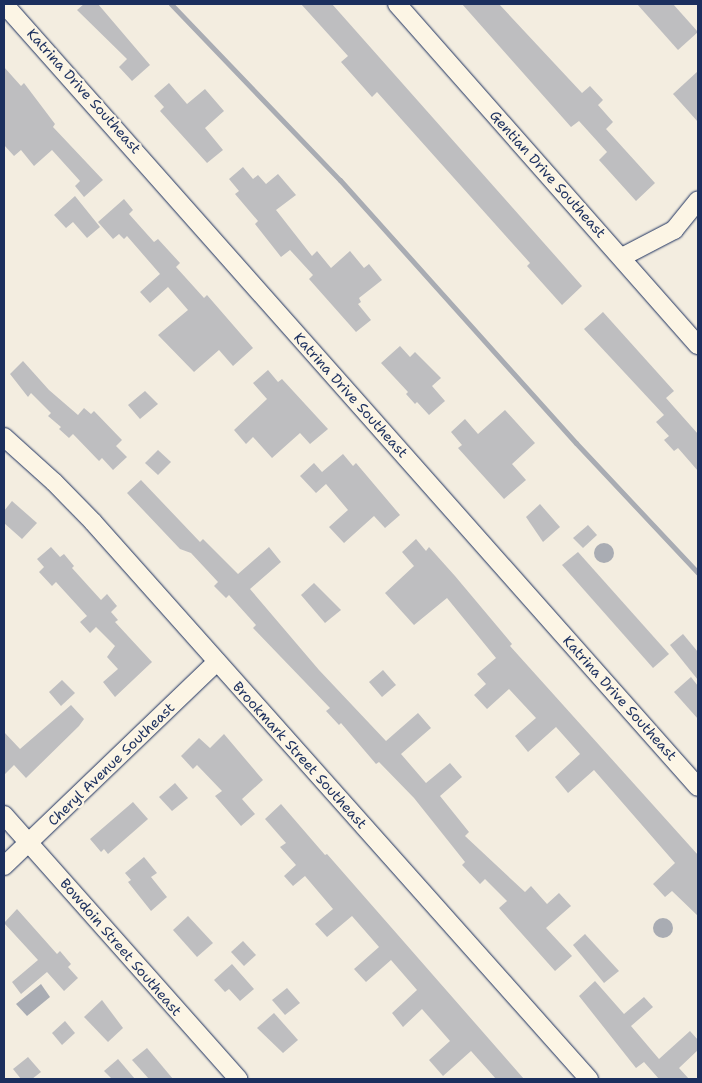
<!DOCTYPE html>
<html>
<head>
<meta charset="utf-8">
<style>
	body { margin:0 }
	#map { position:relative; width:702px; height:1083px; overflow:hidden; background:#f3ede0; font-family:"Shantell Sans",sans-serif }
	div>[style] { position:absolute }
	.water>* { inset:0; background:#a9acb3 }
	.round { border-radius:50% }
	.stream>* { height:5px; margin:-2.5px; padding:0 2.5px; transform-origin:2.5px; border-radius:2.5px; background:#a9acb3 }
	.building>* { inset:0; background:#bebec0 }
	.roads { filter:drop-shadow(0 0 1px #1b2f5e) drop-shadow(0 0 1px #1b2f5e) }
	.minor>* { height:18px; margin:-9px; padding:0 9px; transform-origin:9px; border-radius:9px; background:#fcf5e5 }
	span { translate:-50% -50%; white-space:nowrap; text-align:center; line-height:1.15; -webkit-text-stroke:4.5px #fcf5e5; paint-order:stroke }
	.street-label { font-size:14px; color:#1b2f5e }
	.frame { position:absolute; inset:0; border:5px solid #1b2f5e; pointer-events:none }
</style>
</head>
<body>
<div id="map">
	<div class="water">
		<i class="round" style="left:594px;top:543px;width:20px;height:20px"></i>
		<i class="round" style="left:653px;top:918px;width:20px;height:20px"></i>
		<i style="clip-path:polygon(41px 984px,50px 997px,27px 1016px,16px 1004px)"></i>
	</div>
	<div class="stream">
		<i style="left:171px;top:4px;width:244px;rotate:46.2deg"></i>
		<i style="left:340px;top:180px;width:353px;rotate:48.1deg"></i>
		<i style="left:576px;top:443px;width:178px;rotate:46.8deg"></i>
	</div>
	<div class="building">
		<i style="clip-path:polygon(84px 4px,98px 4px,150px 65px,132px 81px,119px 67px,127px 59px,77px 10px)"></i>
		<i style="clip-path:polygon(301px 4px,332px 4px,582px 286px,562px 305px,527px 266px,530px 263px,377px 92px,372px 97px,341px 62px,348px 56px)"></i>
		<i style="clip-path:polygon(462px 4px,499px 4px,582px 93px,590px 86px,603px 100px,598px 105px,613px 122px,606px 129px,655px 183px,636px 201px,599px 160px,607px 152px,579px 121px,571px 127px)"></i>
		<i style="clip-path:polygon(637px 4px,673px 4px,698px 32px,678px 50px)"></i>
		<i style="clip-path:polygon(4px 67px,21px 86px,24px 83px,55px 124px,53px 127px,103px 180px,84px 197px,75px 186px,80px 181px,52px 150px,34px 166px,21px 150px,14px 156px,4px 145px)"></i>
		<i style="clip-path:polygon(698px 71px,698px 122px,673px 94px)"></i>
		<i style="clip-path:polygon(169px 83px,187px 104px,205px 89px,224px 111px,205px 128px,223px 150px,207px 163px,160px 111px,164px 107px,154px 96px)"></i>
		<i style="clip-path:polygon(243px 167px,253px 179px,258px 175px,266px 184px,278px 174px,296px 195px,276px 210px,312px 256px,317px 251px,331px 268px,350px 251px,364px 268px,369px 264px,382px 280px,359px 298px,361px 302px,358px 304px,371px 320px,356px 332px,309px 279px,313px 275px,290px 250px,281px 257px,255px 224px,258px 221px,235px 194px,239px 191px,229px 179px)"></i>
		<i style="clip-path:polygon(75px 196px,100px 227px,87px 238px,73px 222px,66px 228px,54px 215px)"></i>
		<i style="clip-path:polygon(124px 199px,133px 210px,129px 214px,154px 242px,158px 239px,180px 263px,176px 267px,204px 298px,207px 295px,253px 348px,233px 366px,219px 350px,194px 372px,158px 335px,188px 310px,168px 287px,150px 303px,140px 292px,160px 274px,127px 236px,124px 239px,119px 234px,113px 239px,98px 222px)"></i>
		<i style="clip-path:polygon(603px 312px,674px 391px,666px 398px,698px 434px,698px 471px,678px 448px,674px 451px,664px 440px,669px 436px,656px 422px,664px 415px,584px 329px)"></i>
		<i style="clip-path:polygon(400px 346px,410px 357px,415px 352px,441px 378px,432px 386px,445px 401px,429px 415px,417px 402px,415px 404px,406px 394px,408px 392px,381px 363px)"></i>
		<i style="clip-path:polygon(23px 361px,49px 390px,78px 415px,84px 408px,91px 414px,94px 411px,122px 440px,116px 446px,127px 457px,113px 470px,102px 458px,99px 461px,73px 434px,69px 438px,59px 429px,61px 427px,48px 416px,51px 413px,31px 393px,28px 397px,10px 374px)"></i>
		<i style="clip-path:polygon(268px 370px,278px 382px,282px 379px,328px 429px,310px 444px,300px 433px,272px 458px,253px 437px,246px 444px,234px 430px,267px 399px,253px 383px)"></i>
		<i style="clip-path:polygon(145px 391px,158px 404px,140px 419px,128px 405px)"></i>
		<i style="clip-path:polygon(505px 410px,535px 443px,512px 464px,526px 480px,504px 499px,458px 448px,462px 445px,451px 432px,465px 419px,478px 434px)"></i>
		<i style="clip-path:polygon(158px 450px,171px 462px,158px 475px,145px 463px)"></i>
		<i style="clip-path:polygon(343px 454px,353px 466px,356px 463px,400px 515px,385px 528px,374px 516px,344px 543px,329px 527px,348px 510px,326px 484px,316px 493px,300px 476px,314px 463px,322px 472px)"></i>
		<i style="clip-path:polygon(141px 480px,200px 542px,203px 539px,238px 574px,269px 547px,281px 562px,250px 589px,319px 670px,386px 741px,418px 713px,431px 728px,401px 754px,426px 783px,450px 763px,462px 777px,440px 796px,469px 832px,465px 836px,525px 892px,531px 886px,547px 904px,559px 893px,571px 906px,546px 928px,572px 956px,555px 971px,499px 908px,507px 901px,485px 879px,480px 884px,462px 865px,465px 862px,414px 798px,379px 762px,376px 764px,341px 723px,339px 725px,326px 711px,330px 708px,253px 628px,256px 625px,229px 595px,226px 598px,214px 586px,218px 582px,191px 553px,180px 549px,127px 493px)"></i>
		<i style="clip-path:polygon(12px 501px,37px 523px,22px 539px,4px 523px,4px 511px)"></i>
		<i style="clip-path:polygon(540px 504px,560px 527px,543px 542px,526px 517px)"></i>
		<i style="clip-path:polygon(588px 525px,597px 535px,583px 548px,573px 538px)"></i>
		<i style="clip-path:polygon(416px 539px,426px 551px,429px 547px,455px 576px,512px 644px,510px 646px,698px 855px,698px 916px,672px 891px,665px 897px,653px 884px,675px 863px,594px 770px,568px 793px,555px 777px,580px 754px,556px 727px,528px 752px,515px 736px,536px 718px,509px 689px,487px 709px,474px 695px,486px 684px,477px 674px,496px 658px,447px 598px,414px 625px,385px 593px,414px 566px,402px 552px)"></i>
		<i style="clip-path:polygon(51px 547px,60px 557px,64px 554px,74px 566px,72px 568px,101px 600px,107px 594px,117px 606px,111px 612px,118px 620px,115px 622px,152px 662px,115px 697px,103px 682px,118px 669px,107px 657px,115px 646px,96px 627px,90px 633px,80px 622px,87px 616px,56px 582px,52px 586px,39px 572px,44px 567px,37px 559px)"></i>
		<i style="clip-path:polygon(578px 552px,669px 654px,653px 668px,562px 565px)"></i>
		<i style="clip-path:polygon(314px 583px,341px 610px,325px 623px,301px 595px)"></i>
		<i style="clip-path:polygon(683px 634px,698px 652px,698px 680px,670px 645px)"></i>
		<i style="clip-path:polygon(383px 670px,396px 685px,382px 697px,369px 682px)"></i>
		<i style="clip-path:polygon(691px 677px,698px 686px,698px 719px,674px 692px)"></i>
		<i style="clip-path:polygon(62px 680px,75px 693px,61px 706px,49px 692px)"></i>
		<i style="clip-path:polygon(71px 705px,84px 719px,79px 726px,26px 778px,14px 765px,4px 775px,4px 732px,20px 749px)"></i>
		<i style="clip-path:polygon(224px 734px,263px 780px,242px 799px,255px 814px,241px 826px,215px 796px,222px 791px,197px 765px,193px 769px,181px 756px,199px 738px,210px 748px)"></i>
		<i style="clip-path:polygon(175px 783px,188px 798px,172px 811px,159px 797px)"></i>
		<i style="clip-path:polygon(133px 802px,148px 819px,108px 854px,104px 849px,101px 852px,90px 839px)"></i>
		<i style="clip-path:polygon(281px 804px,325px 855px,327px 854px,524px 1079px,496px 1079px,471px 1051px,443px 1076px,429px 1060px,450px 1041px,422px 1009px,403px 1027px,392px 1013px,417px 990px,391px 960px,366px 982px,354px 969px,379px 947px,352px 916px,327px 937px,315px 924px,333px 909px,305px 876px,293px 886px,284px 876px,296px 865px,280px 847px,286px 843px,265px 819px)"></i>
		<i style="clip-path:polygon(144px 857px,157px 873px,151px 877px,167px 897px,151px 911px,128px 882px,131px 880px,125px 873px)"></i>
		<i style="clip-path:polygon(17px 909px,57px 954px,60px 951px,71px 964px,68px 967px,78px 978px,64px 991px,47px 972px,21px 994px,12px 982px,38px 960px,4px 923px)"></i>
		<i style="clip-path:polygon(188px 916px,213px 943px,197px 957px,173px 930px)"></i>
		<i style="clip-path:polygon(585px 934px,619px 971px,604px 983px,573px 945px)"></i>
		<i style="clip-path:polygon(243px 941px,256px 955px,244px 966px,231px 952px)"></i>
		<i style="clip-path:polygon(232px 964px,254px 989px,240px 1001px,229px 989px,225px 992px,214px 980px)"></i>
		<i style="clip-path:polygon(595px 981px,624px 1014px,644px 997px,653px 1007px,631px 1026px,659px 1059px,690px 1031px,698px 1040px,698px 1050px,679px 1068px,689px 1079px,659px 1079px,644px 1062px,636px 1068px,579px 996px)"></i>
		<i style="clip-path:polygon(287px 988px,300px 1003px,285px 1015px,272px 1000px)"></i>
		<i style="clip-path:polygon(102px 1000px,123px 1028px,108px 1042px,84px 1017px)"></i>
		<i style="clip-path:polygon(274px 1013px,298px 1040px,283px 1053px,257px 1028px)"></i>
		<i style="clip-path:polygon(65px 1021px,75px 1033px,62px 1045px,52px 1033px)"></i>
		<i style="clip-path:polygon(147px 1048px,173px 1079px,149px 1079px,132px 1060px)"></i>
		<i style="clip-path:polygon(28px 1057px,41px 1072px,32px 1079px,21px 1079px,13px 1069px)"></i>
		<i style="clip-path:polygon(118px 1059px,135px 1079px,112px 1079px,104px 1071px)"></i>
	</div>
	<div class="roads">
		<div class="minor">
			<i style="left:4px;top:4px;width:1046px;rotate:48.45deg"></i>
			<i style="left:397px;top:4px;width:455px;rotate:48.6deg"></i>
			<i style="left:622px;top:257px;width:59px;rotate:-27.4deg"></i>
			<i style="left:674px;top:230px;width:38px;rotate:-51deg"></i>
			<i style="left:4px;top:437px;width:67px;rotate:42deg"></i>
			<i style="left:54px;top:482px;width:56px;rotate:45.7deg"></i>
			<i style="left:93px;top:522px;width:746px;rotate:48.32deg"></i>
			<i style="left:4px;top:815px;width:353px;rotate:48.4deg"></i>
			<i style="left:4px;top:866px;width:295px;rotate:-43.8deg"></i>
		</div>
	</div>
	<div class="street-label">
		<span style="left:84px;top:91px;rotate:48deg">Katrina Drive Southeast</span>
		<span style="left:548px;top:174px;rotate:48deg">Gentian Drive Southeast</span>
		<span style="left:351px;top:395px;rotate:48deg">Katrina Drive Southeast</span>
		<span style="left:620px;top:698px;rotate:48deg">Katrina Drive Southeast</span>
		<span style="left:300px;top:755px;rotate:48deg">Brookmark Street Southeast</span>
		<span style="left:111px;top:764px;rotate:-44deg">Cheryl Avenue Southeast</span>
		<span style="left:121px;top:947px;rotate:49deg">Bowdoin Street Southeast</span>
	</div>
	<div class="frame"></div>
</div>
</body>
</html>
